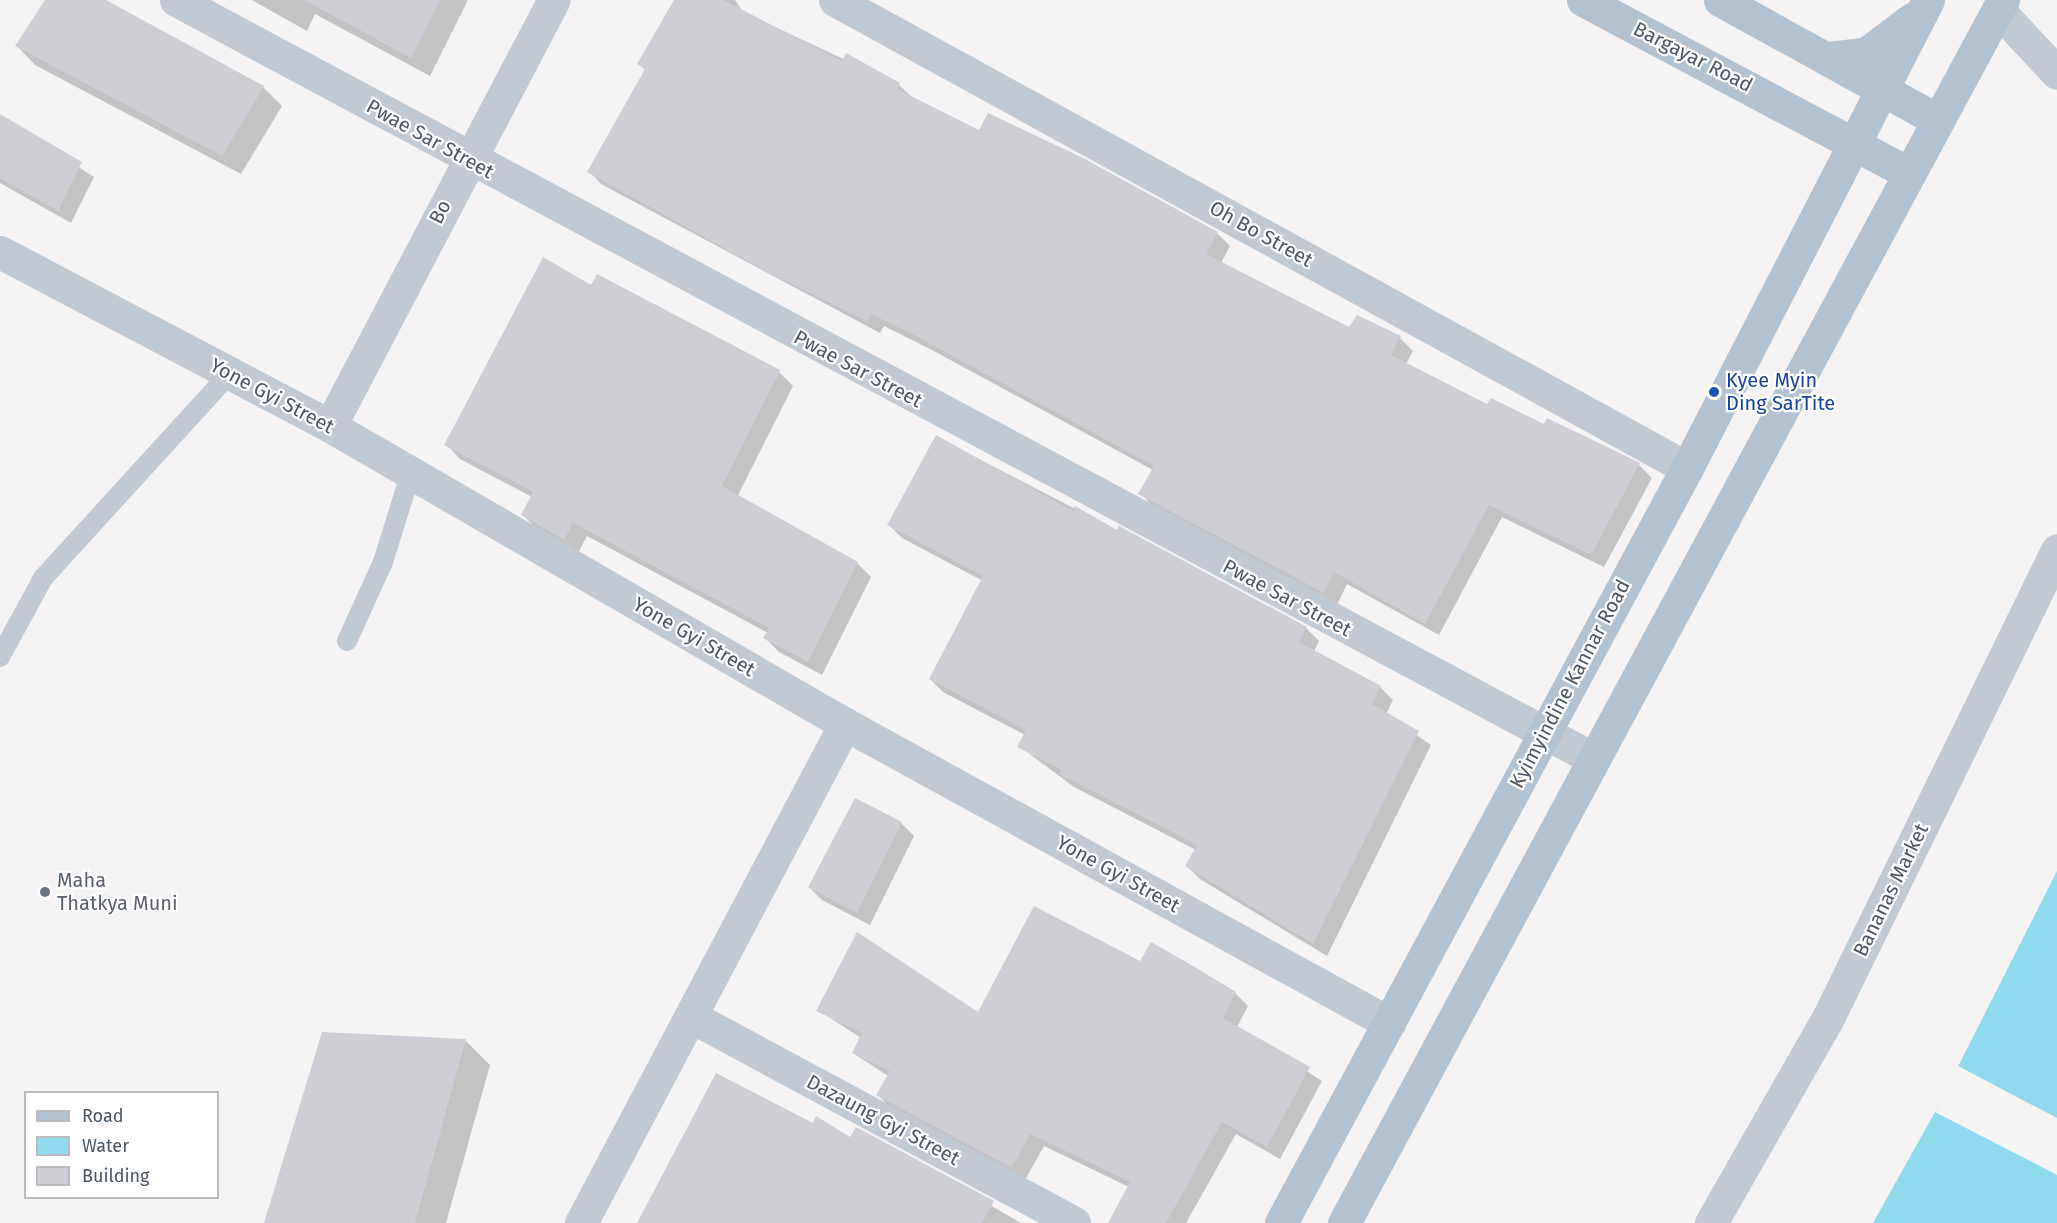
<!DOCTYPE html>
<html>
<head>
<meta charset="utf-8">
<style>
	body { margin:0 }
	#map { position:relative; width:2057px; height:1223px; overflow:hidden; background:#f5f3f3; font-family:"Fira Sans",sans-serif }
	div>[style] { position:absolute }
	.water>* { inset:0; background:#90daee }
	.pier>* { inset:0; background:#f5f3f3 }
	.shadow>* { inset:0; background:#0003 }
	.building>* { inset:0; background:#cdcfd5 }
	.lane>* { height:20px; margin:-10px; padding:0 10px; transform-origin:10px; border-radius:10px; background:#c1cad2 }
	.street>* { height:33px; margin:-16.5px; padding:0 16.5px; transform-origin:16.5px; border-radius:16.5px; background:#c1cad2 }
	.primary>* { height:33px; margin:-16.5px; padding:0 16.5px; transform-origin:16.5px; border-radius:16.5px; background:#b3c2d1 }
	.dots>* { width:16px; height:16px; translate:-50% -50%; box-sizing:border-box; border:3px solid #fff; border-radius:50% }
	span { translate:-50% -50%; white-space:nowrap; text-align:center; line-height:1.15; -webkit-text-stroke:4.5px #fff; paint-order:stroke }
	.street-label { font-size:20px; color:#4a5661 }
	.transit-label { font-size:20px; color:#164399 }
	.left { translate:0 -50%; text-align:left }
	.worship-label { font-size:20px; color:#5b616d }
	.legend { position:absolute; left:24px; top:1091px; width:195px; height:108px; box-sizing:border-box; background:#fff; border:2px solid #b7bbc0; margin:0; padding:8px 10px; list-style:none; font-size:18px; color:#4a5661 }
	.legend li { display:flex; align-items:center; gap:12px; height:30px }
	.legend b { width:30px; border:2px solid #b7bbc0 }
</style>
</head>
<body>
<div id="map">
	<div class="water">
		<i style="clip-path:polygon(2057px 871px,2057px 1223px,1873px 1223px,1935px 1112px)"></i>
	</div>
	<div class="pier">
		<i style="clip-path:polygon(1958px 1066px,2057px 1118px,2057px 1175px,1935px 1112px)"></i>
	</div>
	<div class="shadow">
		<i style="clip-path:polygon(47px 0,103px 0,263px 87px,282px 106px,241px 174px,35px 65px,17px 46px)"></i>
		<i style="clip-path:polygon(252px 0,468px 0,430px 76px,315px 14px,307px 31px)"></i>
		<i style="clip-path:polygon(675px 0,735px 0,743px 12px,899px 85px,913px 98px,979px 132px,1217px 233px,1230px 246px,1221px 263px,1350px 329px,1400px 338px,1413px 351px,1406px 364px,1488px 406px,1639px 465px,1652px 478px,1604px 567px,1502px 517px,1439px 635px,1347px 584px,1337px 605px,1153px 506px,1140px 493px,1153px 470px,932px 350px,884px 326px,880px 333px,601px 184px,589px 171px,646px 71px,639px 64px)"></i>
		<i style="clip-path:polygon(0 115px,94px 177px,71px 223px,0 183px)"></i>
		<i style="clip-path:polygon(592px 287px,779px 372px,793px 386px,737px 497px,857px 563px,871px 577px,822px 675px,779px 652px,765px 638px,768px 633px,587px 536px,578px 553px,537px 529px,523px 515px,532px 497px,460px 459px,446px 444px)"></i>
		<i style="clip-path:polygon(936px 437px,1306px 628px,1319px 641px,1314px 651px,1380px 687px,1393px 700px,1386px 714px,1431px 745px,1327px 956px,1200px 879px,1187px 866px,1196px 850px,1074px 787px,1019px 746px,1025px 735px,943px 692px,930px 679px,983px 581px,902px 538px,889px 525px)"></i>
		<i style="clip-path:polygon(901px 823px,914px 836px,870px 925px,822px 900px,809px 887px)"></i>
		<i style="clip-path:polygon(1140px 963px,1235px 993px,1248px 1006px,1237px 1027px,1322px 1081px,1280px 1159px,1236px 1134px,1186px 1223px,1120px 1223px,1129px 1187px,1044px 1146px,1025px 1180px,890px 1107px,877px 1094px,888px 1076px,853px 1053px,861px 1038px,818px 1010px,978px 1014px)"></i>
		<i style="clip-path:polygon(323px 1034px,466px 1041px,490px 1065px,446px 1223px,268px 1223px)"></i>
		<i style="clip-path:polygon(813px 1125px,850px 1139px,857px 1129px,1021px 1223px,639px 1223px)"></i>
	</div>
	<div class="building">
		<i style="clip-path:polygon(45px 0,106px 0,264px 86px,222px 156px,15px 46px)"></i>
		<i style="clip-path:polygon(304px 0,440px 0,411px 58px)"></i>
		<i style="clip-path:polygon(674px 0,723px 0,842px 61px,846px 53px,900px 83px,897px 89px,979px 130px,988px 113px,1083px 158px,1218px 232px,1206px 254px,1349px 327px,1357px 315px,1401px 336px,1391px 355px,1487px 404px,1491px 398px,1544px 424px,1547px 418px,1640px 463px,1591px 555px,1489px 505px,1425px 624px,1334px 572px,1324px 593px,1138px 494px,1154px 466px,918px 337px,871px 314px,867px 321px,767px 272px,587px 172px,645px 69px,637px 64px)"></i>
		<i style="clip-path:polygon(0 114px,82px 162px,58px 211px,0 178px)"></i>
		<i style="clip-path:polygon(543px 257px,591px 285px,597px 274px,780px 370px,722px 486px,858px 562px,808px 662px,763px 638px,769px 628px,573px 523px,564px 540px,521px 515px,533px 492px,444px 445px)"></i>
		<i style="clip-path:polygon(936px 435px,1073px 511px,1075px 506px,1117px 530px,1119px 526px,1307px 627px,1299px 642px,1381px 686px,1372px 704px,1419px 731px,1313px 944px,1185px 866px,1197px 845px,1059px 774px,1062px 770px,1017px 747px,1026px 730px,929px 679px,983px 576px,887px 525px)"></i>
		<i style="clip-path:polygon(855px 798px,902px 822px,857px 913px,808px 887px)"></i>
		<i style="clip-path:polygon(1034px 906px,1140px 961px,1151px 942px,1193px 966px,1236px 992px,1223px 1018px,1310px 1067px,1267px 1147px,1222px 1122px,1166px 1223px,1108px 1223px,1130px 1182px,1030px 1134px,1012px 1168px,876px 1095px,890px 1071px,852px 1053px,862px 1033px,816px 1011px,857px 932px,978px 1012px)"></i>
		<i style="clip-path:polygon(322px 1032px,466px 1039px,415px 1223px,264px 1223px)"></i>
		<i style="clip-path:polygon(716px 1073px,813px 1123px,816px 1116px,850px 1137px,856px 1127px,994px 1201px,982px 1223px,637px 1223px)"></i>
	</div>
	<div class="lane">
		<i style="left:347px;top:641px;width:87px;rotate:-65.5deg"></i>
		<i style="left:383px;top:562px;width:94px;rotate:-72.7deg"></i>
		<i style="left:0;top:657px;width:90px;rotate:-61.4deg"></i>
		<i style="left:43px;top:578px;width:277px;rotate:-47.6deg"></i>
	</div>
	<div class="street">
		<i style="left:176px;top:0;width:1606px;rotate:28.16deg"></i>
		<i style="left:835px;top:0;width:972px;rotate:28.78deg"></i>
		<i style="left:1998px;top:10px;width:86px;rotate:46.9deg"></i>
		<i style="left:0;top:252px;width:373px;rotate:27.8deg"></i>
		<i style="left:330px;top:426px;width:595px;rotate:30.06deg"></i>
		<i style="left:845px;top:724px;width:621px;rotate:28.79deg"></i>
		<i style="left:330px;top:426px;width:481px;rotate:-62.3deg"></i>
		<i style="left:692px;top:1017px;width:434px;rotate:28.3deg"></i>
		<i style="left:581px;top:1223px;width:565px;rotate:-62.12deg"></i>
		<i style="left:1711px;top:1223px;width:234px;rotate:-60.3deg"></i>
		<i style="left:1827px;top:1020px;width:523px;rotate:-63.92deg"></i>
	</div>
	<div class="primary">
		<i style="left:1583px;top:0;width:369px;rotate:28deg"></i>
		<i style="left:1720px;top:0;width:247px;rotate:28.9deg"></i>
		<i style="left:1829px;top:58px;width:38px;rotate:-7deg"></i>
		<i style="left:1867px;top:53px;width:56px;rotate:-37.1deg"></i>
		<i style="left:1281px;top:1223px;width:857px;rotate:-61.73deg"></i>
		<i style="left:1687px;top:468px;width:526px;rotate:-62.75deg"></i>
		<i style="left:1344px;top:1223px;width:1389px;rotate:-61.68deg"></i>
	</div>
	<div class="dots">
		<i style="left:1714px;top:392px;background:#1a4fb4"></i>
		<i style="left:45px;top:892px;background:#6b7280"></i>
	</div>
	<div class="street-label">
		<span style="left:1693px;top:57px;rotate:27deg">Bargayar Road</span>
		<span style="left:430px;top:139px;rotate:29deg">Pwae Sar Street</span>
		<span style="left:440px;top:212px;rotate:-63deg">Bo</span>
		<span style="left:1261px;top:234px;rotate:29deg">Oh Bo Street</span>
		<span style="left:858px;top:369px;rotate:28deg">Pwae Sar Street</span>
		<span style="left:272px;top:396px;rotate:28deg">Yone Gyi Street</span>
		<span style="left:1287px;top:598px;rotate:28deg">Pwae Sar Street</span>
		<span style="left:694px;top:637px;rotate:30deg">Yone Gyi Street</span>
		<span style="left:1570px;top:684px;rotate:-62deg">Kyimyindine Kannar Road</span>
		<span style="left:1118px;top:874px;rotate:29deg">Yone Gyi Street</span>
		<span style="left:1891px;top:890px;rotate:-64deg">Bananas Market</span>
		<span style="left:883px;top:1120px;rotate:28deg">Dazaung Gyi Street</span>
	</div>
	<div class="transit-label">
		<span class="left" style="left:1726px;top:392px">Kyee Myin<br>Ding SarTite</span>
	</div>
	<div class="worship-label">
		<span class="left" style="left:57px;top:892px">Maha<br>Thatkya Muni</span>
	</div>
	<ul class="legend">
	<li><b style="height:8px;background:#b3c2d1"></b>Road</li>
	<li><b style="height:16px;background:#90daee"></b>Water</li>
	<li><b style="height:16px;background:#cdcfd5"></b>Building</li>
	</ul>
</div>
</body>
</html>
